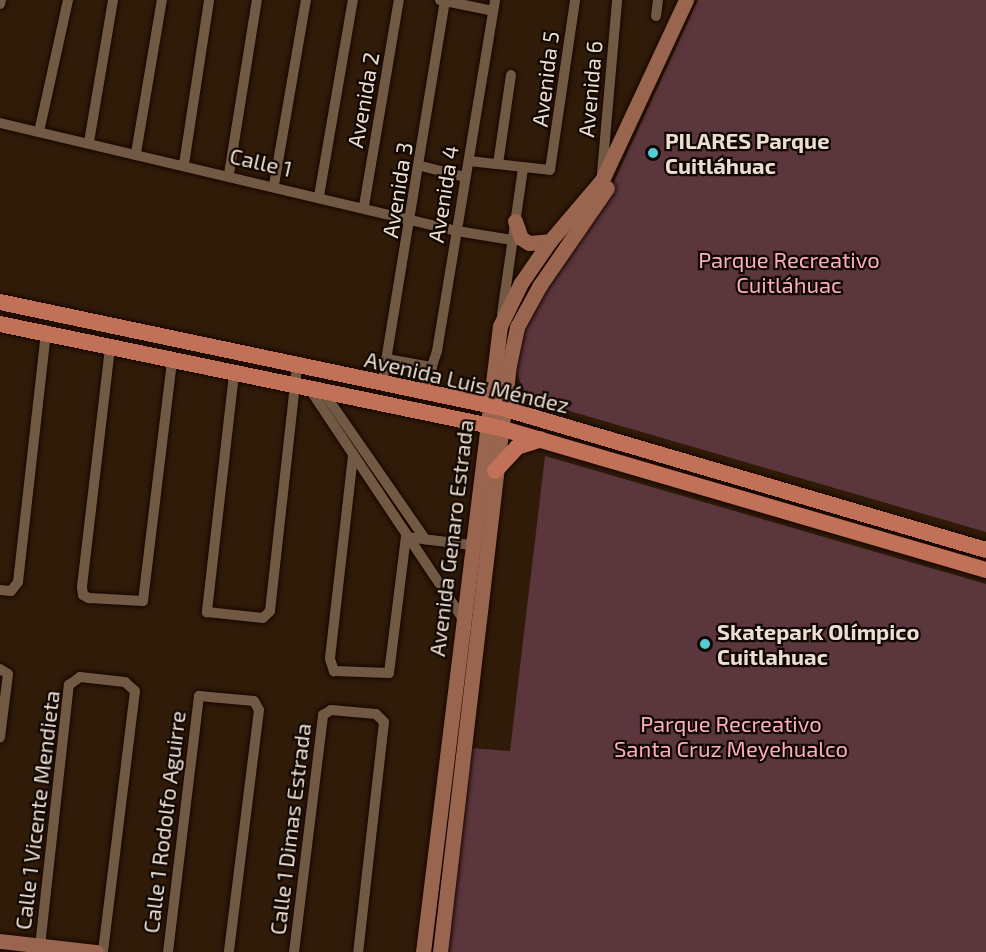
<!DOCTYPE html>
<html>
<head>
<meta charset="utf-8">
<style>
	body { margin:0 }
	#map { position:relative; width:986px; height:952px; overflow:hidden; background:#301b08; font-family:"Exo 2",sans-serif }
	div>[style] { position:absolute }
	.green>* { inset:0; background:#5b363d }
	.roads { filter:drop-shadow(0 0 2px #170500) drop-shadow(0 0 2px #170500) }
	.street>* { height:10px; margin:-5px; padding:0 5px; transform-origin:5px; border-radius:5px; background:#715944 }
	.secondary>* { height:15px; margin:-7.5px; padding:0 7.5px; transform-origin:7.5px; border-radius:7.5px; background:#99654e }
	.primary>* { height:16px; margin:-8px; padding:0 8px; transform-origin:8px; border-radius:8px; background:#c07158 }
	.dots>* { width:16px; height:16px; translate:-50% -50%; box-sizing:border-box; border:3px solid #110803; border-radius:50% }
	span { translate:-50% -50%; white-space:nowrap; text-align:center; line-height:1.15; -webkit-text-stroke:4.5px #110803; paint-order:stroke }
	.street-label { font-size:22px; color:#ecded2 }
	.poi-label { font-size:22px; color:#ecded2; font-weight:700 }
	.left { translate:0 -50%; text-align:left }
	.park-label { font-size:22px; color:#fdadbc }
</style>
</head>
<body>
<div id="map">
	<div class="green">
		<i style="clip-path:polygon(698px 0,986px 0,986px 532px,525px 398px,515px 365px,521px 330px,540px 292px,612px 186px)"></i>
		<i style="clip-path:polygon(545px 456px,986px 584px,986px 952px,446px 952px,469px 748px,510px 751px)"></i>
	</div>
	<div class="roads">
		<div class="street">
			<i style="left:440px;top:0;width:54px;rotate:11.7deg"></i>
			<i style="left:0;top:4px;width:4px;rotate:-76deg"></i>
			<i style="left:656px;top:16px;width:16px;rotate:-83deg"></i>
			<i style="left:0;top:123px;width:470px;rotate:13.3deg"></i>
			<i style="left:457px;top:231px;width:56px;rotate:9.3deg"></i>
			<i style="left:39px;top:132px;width:135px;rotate:-77.6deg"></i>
			<i style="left:89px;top:142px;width:144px;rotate:-80.4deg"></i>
			<i style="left:136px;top:153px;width:155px;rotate:-80.4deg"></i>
			<i style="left:469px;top:161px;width:81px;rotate:6.3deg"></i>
			<i style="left:550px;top:170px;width:172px;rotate:-81.6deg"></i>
			<i style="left:184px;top:164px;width:166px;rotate:-81.3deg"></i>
			<i style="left:498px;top:164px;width:90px;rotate:-81.7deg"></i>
			<i style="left:421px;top:166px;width:45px;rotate:14deg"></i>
			<i style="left:602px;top:173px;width:174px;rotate:-85deg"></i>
			<i style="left:229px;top:174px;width:176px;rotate:-80.9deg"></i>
			<i style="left:274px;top:185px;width:188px;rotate:-80.2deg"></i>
			<i style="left:319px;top:196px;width:199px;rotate:-80.2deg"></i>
			<i style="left:364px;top:206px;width:209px;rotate:-80.4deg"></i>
			<i style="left:502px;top:314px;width:147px;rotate:-81.8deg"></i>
			<i style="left:110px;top:348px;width:241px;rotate:96.7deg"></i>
			<i style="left:82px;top:587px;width:8px;rotate:83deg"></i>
			<i style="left:83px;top:595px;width:7px;rotate:27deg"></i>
			<i style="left:89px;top:598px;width:54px;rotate:3.2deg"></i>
			<i style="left:143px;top:601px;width:242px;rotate:-83.1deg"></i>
			<i style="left:387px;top:359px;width:46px;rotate:10.1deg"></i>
			<i style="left:234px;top:374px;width:240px;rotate:96.5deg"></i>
			<i style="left:207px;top:612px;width:56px;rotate:6.1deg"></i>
			<i style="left:263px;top:618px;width:10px;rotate:-45deg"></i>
			<i style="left:270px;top:611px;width:245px;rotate:-83.7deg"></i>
			<i style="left:382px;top:385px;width:390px;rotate:-80.7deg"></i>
			<i style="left:309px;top:388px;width:279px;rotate:56.3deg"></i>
			<i style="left:324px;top:393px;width:178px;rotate:55.3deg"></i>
			<i style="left:423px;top:393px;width:44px;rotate:-71.6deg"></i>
			<i style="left:437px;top:351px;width:356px;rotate:-80.6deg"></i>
			<i style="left:353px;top:456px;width:204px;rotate:96.5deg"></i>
			<i style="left:330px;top:659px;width:13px;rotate:72deg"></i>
			<i style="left:334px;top:671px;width:55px;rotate:2.1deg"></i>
			<i style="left:389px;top:673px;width:137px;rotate:-82.9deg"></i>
			<i style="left:406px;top:537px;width:66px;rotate:6.9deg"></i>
			<i style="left:0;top:590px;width:11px;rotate:5deg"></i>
			<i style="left:11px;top:591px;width:11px;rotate:-52deg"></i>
			<i style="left:18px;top:582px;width:250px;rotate:-83.6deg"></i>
			<i style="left:0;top:669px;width:9px;rotate:32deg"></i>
			<i style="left:8px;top:674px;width:64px;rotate:97.2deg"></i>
			<i style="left:40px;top:946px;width:263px;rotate:-83.7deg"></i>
			<i style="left:69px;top:685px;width:14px;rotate:-36deg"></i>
			<i style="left:80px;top:677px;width:45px;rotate:6.3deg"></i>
			<i style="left:125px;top:682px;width:13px;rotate:42deg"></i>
			<i style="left:135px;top:691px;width:263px;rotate:97deg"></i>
			<i style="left:168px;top:952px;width:258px;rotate:-83.1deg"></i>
			<i style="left:199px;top:696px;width:55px;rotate:5.2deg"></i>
			<i style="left:254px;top:701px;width:10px;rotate:61deg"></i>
			<i style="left:259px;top:710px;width:244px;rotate:97.1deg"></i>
			<i style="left:294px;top:952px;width:239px;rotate:-83deg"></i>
			<i style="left:323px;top:715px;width:9px;rotate:-32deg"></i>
			<i style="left:331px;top:710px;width:45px;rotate:5.1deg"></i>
			<i style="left:376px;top:714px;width:11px;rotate:45deg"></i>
			<i style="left:384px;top:722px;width:231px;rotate:96.4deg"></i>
		</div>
		<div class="secondary">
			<i style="left:515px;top:221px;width:18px;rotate:71deg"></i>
			<i style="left:521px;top:238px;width:9px;rotate:32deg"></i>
			<i style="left:529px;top:243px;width:21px;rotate:-5deg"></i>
			<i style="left:0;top:941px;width:97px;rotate:6.5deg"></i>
			<i style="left:423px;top:952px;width:631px;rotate:-82.99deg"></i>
			<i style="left:500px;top:326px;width:48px;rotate:-64deg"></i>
			<i style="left:521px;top:283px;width:51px;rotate:-55.4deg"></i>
			<i style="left:550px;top:241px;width:80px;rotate:-49.6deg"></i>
			<i style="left:602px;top:180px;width:199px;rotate:-65deg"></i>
			<i style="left:440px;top:952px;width:591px;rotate:-83.3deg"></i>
			<i style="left:509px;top:365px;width:39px;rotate:-78deg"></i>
			<i style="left:517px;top:327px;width:48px;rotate:-61.3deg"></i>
			<i style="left:540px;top:285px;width:118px;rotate:-55.4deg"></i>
		</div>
		<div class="primary">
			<i style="left:0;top:302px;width:513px;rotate:11.92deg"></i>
			<i style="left:502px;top:408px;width:504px;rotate:16.35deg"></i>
			<i style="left:0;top:324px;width:511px;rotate:11.75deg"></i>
			<i style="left:500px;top:428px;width:506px;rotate:16.29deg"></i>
			<i style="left:495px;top:471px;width:33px;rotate:-47deg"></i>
			<i style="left:517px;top:447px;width:25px;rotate:-18deg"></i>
		</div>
	</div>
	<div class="dots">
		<i style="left:653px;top:153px;background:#51ccd4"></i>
		<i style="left:705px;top:644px;background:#51ccd4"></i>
	</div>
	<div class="street-label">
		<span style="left:545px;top:79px;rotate:-83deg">Avenida 5</span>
		<span style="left:590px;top:89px;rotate:-85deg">Avenida 6</span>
		<span style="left:363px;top:100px;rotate:-80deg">Avenida 2</span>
		<span style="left:261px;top:162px;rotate:13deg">Calle 1</span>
		<span style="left:397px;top:190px;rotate:-81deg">Avenida 3</span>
		<span style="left:443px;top:194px;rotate:-81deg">Avenida 4</span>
		<span style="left:467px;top:382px;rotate:13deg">Avenida Luis Méndez</span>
		<span style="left:451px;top:538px;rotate:-83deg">Avenida Genaro Estrada</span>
		<span style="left:37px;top:810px;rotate:-83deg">Calle 1 Vicente Mendieta</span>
		<span style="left:164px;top:822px;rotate:-83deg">Calle 1 Rodolfo Aguirre</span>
		<span style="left:290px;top:829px;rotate:-83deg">Calle 1 Dimas Estrada</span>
	</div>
	<div class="poi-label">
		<span class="left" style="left:665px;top:153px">PILARES Parque<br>Cuitláhuac</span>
		<span class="left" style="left:717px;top:644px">Skatepark Olímpico<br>Cuitlahuac</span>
	</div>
	<div class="park-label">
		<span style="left:789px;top:272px">Parque Recreativo<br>Cuitláhuac</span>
		<span style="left:731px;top:736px">Parque Recreativo<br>Santa Cruz Meyehualco</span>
	</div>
</div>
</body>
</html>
